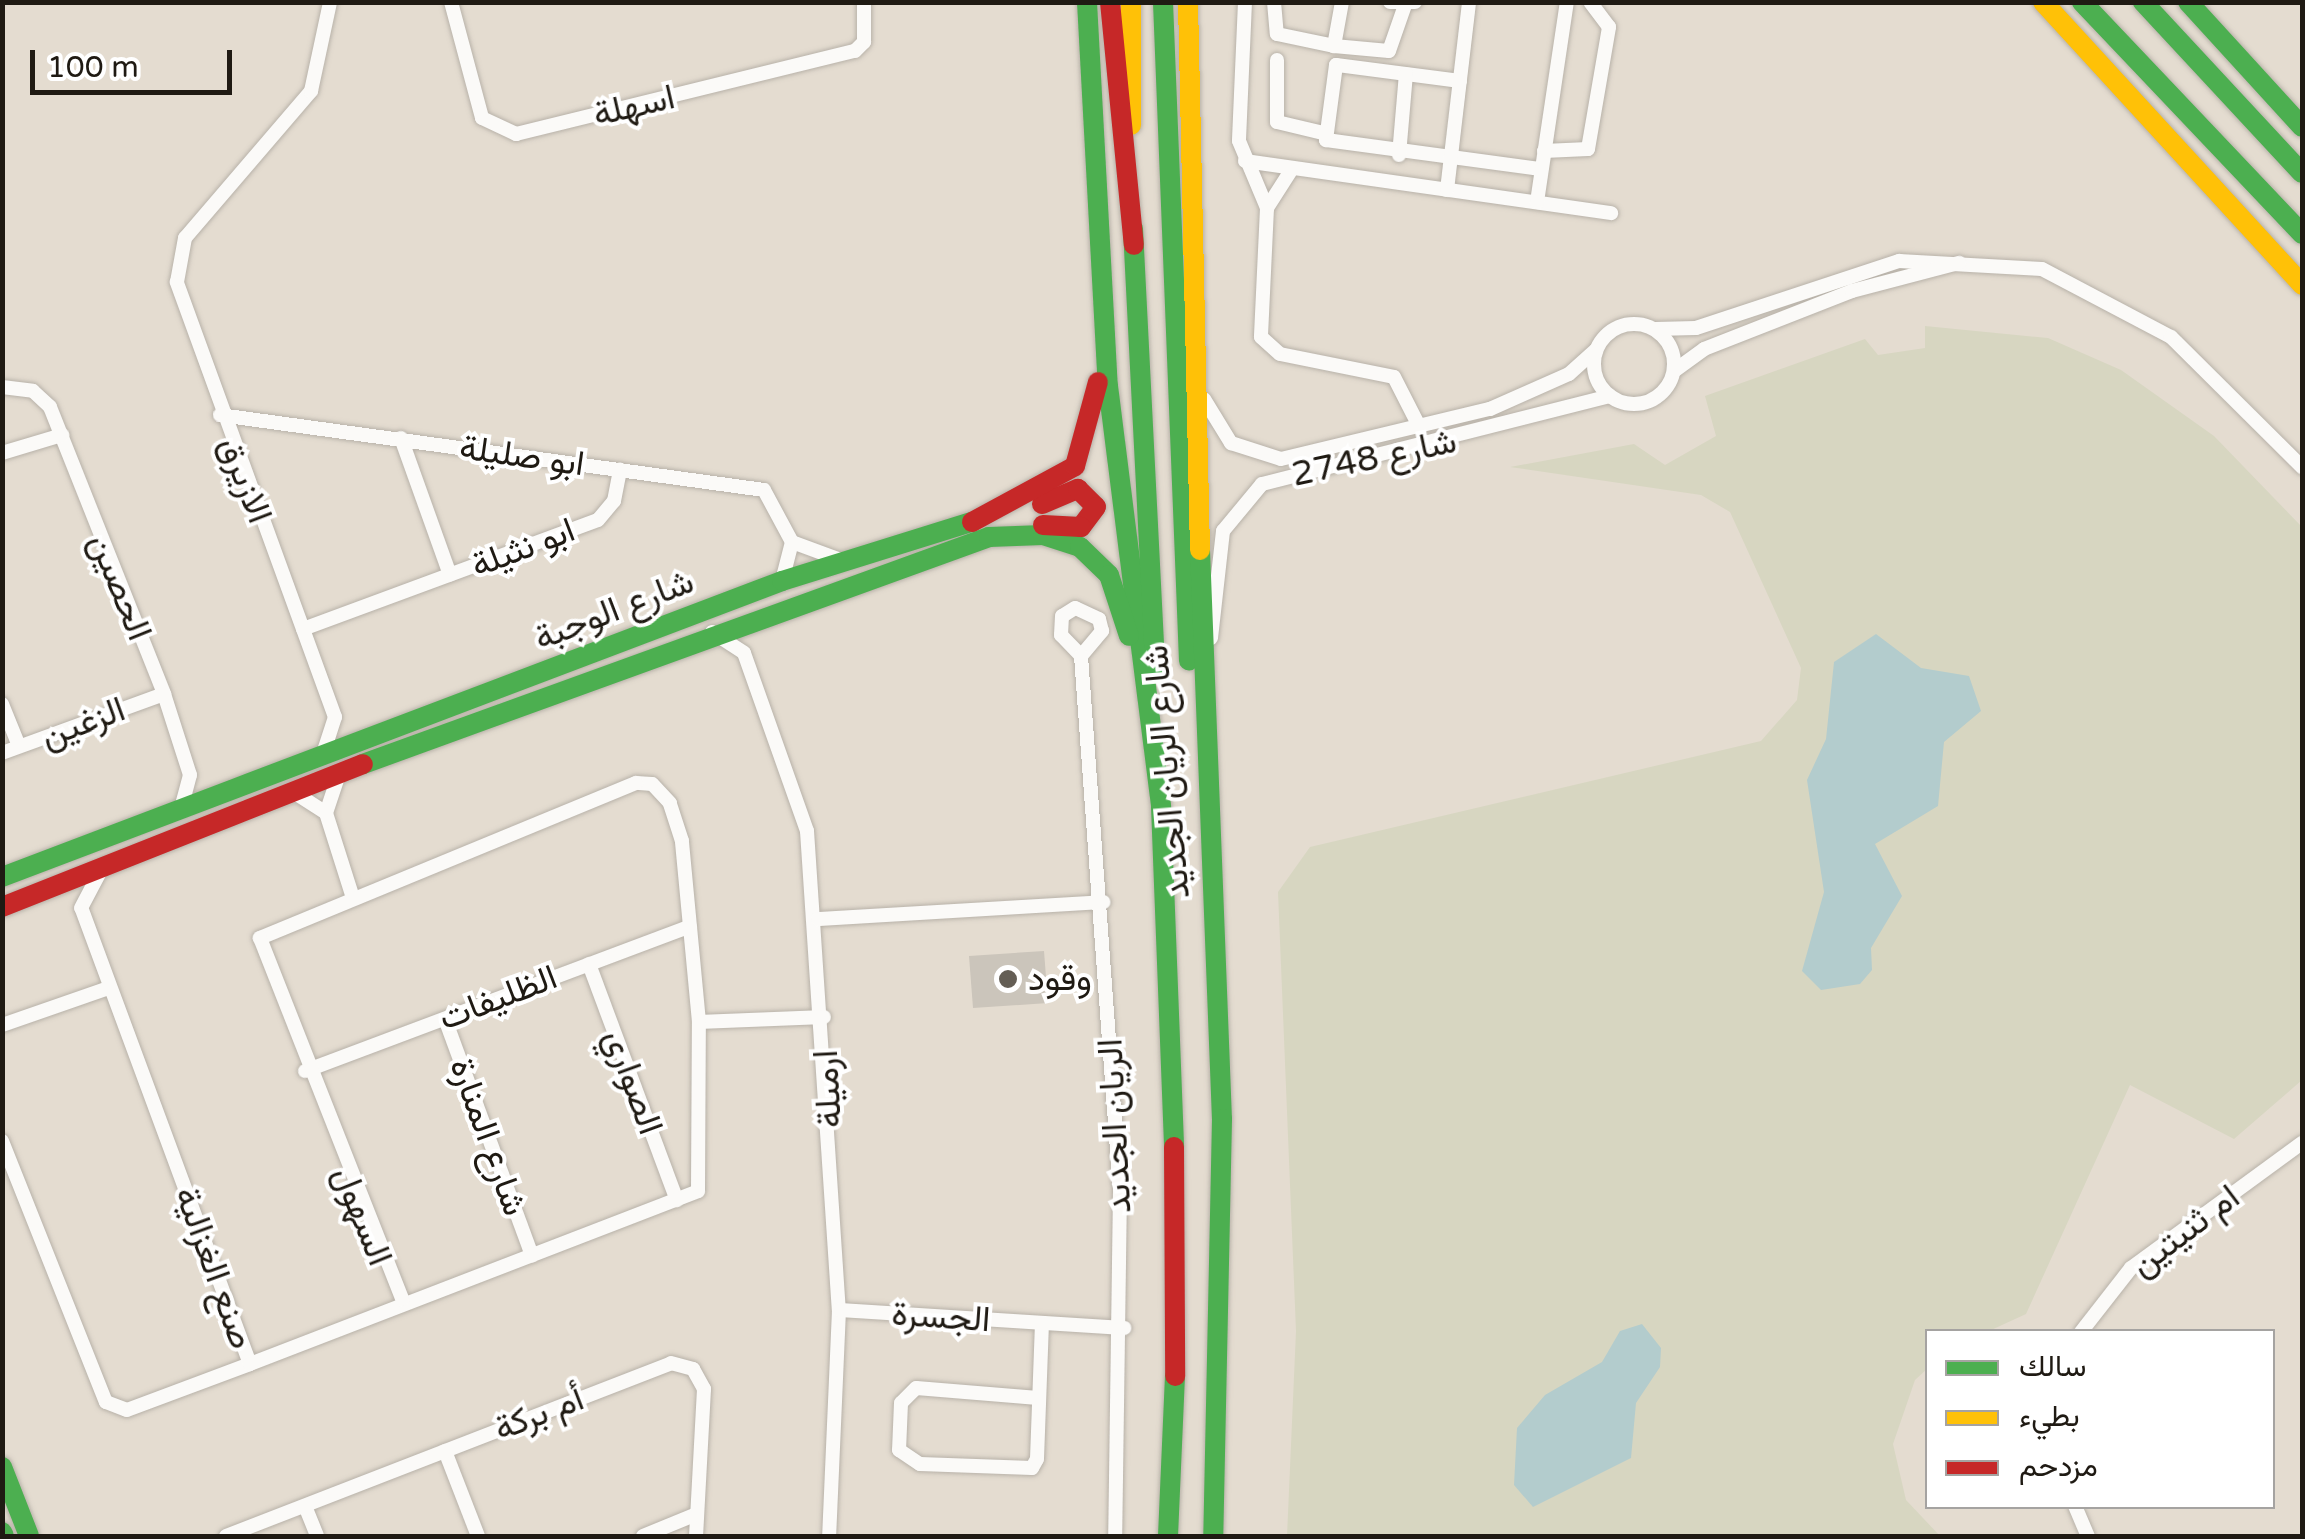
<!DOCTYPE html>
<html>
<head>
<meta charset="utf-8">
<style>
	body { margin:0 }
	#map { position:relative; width:2305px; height:1539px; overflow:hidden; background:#e4dcd0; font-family:"Varela Round",Vazirmatn,sans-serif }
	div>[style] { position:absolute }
	.green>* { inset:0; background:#d7d6c1 }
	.water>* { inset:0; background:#b3cccd }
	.building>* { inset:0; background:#cbc5bb }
	.roads { filter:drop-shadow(0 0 2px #b8b2a9) drop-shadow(0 0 2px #b8b2a9) }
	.street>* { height:14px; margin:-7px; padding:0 7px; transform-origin:7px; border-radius:7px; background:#fbfaf8 }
	.street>.ring { margin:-7px; padding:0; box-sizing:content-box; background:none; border:14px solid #fbfaf8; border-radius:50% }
	.fast>* { height:20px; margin:-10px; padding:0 10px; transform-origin:10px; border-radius:10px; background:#4caf50 }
	.slow>* { height:20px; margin:-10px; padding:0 10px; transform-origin:10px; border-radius:10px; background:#ffc107 }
	.jam>* { height:20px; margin:-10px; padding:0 10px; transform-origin:10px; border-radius:10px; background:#c62828 }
	.dots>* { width:28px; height:28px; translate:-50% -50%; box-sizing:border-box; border:5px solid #fff; border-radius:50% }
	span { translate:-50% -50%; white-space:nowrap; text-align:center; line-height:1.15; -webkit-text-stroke:8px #fff; paint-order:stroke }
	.street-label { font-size:35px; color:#1f1a13 }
	.poi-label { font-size:35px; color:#1f1a13 }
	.left { translate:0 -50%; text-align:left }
	.frame { position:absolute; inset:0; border:5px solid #1f1a13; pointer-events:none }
	.legend { position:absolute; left:1925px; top:1329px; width:350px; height:180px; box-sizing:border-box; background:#fff; border:2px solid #a5a3a1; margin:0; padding:12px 18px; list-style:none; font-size:30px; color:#1f1a13 }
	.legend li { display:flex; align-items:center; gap:20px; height:50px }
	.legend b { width:50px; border:2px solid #a5a3a1 }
	.scale { position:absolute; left:30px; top:50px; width:202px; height:45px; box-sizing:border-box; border:5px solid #1f1a13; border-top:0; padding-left:12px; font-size:30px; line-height:35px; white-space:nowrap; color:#1f1a13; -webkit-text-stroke:8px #fff; paint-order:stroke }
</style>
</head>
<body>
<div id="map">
	<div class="green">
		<i style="clip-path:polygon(1925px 326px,2048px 338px,2121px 370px,2214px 436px,2302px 527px,2302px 1080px,2234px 1139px,2130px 1085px,2026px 1314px,1989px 1331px,1928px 1332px,1927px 1369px,1915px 1380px,1893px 1444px,1906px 1500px,1940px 1536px,1287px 1536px,1296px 1331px,1278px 892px,1310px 847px,1761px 741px,1797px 700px,1801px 668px,1730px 512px,1701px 495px,1510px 467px,1634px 444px,1665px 465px,1716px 436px,1705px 396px,1865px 339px,1878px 355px,1925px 348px)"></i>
	</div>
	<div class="water">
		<i style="clip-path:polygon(1876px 634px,1921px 668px,1969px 676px,1981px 711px,1944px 742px,1938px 806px,1875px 844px,1902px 896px,1871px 948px,1872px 970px,1860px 984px,1821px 990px,1802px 971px,1824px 892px,1807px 780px,1826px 739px,1834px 662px)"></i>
		<i style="clip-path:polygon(1642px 1324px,1661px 1348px,1660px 1367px,1636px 1403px,1631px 1458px,1533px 1507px,1514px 1485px,1517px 1428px,1545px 1395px,1602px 1362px,1620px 1331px)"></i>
	</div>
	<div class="building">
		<i style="clip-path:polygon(1044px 951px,1048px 1003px,973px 1008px,969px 956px)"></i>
	</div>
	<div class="roads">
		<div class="street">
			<i style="left:451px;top:2px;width:120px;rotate:75deg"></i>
			<i style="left:482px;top:118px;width:38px;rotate:25deg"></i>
			<i style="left:516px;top:134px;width:349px;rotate:-13.8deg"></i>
			<i style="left:855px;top:51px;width:13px;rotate:-45deg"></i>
			<i style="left:864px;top:42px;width:40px;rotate:-90deg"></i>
			<i style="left:1245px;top:2px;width:139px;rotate:92.5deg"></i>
			<i style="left:1239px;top:141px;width:73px;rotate:67.3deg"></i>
			<i style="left:1274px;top:2px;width:32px;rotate:85deg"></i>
			<i style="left:1277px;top:34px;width:58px;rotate:11.9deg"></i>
			<i style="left:1342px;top:2px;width:45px;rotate:100.3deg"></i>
			<i style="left:1334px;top:46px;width:55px;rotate:5.2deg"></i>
			<i style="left:1389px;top:51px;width:49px;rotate:-70.8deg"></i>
			<i style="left:1390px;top:2px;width:25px"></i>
			<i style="left:1277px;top:60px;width:62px;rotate:90deg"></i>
			<i style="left:1277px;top:122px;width:47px;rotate:13.4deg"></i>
			<i style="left:1460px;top:81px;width:125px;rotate:-172.6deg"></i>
			<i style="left:1336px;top:65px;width:76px;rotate:97.6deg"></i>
			<i style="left:1326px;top:140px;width:217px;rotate:7.7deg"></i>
			<i style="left:1544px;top:151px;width:44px;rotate:-2.6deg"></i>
			<i style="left:1588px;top:149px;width:124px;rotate:-80.2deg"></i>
			<i style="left:1609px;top:27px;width:31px;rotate:-127deg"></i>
			<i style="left:1399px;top:155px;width:81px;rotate:-85.1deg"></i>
			<i style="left:1245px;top:161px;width:370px;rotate:8.1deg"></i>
			<i style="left:1290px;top:172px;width:43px;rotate:122.6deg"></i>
			<i style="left:1267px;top:208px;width:129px;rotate:92.7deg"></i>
			<i style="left:1261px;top:337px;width:25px;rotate:42deg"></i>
			<i style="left:1280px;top:354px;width:116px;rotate:11.4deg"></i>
			<i style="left:1394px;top:377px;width:57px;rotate:63deg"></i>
			<i style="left:1447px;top:190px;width:189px;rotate:-83.3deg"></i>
			<i style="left:1537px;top:202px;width:202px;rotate:-81.5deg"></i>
			<i class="ring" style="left:1594px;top:324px;width:66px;height:66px"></i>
			<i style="left:1655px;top:329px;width:41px;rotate:-1.4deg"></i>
			<i style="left:1696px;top:328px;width:214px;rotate:-18.3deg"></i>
			<i style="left:1899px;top:261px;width:143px;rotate:3.2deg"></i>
			<i style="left:2042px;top:269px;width:146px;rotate:27.8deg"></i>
			<i style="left:2171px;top:337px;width:185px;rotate:44.8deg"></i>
			<i style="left:1674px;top:371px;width:37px;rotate:-36deg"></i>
			<i style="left:1704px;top:349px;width:159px;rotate:-21.4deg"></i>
			<i style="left:1852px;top:291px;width:111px;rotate:-14.7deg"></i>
			<i style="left:2px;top:387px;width:31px;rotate:7deg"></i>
			<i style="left:33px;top:391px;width:23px;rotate:43deg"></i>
			<i style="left:50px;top:407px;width:309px;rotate:68.3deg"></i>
			<i style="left:164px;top:694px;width:85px;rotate:72.2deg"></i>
			<i style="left:190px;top:775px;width:34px;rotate:105deg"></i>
			<i style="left:1204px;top:399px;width:52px;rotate:58.5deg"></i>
			<i style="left:1231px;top:443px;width:52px;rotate:17.7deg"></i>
			<i style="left:1281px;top:459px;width:215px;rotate:-13.5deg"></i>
			<i style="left:1490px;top:409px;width:86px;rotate:-23.9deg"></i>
			<i style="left:1569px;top:374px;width:36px;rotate:-42deg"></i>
			<i style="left:220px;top:415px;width:549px;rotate:7.85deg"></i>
			<i style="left:764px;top:490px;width:59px;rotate:61.7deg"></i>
			<i style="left:792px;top:542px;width:40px;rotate:104.4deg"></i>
			<i style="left:401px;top:438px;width:145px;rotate:70.3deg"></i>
			<i style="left:2px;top:453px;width:63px;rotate:-16.7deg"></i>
			<i style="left:792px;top:542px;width:52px;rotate:20.2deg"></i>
			<i style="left:303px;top:629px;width:314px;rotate:-20.3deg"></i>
			<i style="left:598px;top:520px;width:25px;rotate:-50deg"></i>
			<i style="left:614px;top:501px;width:32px;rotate:-79deg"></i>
			<i style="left:712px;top:632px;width:38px;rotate:33deg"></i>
			<i style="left:744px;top:653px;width:189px;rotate:70.5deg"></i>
			<i style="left:807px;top:831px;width:480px;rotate:86.2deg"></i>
			<i style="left:839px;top:1310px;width:226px;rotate:92.5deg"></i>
			<i style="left:1211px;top:638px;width:108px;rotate:-83.6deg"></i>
			<i style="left:1223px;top:531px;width:61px;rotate:-50.3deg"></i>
			<i style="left:1262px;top:484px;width:359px;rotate:-14.2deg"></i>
			<i style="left:1081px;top:656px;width:33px;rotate:-50deg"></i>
			<i style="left:1102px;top:631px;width:12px;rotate:-104deg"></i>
			<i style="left:1099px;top:619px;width:26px;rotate:-155deg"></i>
			<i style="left:1075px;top:608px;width:15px;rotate:148deg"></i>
			<i style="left:1062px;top:616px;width:19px;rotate:93deg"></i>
			<i style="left:1061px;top:635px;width:29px;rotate:46deg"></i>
			<i style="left:1081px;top:656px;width:536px;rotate:85.83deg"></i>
			<i style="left:1120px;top:1191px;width:345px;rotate:90.8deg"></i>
			<i style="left:2px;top:704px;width:45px;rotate:68deg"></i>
			<i style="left:2px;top:753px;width:172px;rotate:-20deg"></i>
			<i style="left:323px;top:754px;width:39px;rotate:-72deg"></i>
			<i style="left:335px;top:717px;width:463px;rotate:-110deg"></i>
			<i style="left:177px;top:282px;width:45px;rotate:-79.7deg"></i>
			<i style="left:185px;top:238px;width:194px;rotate:-49.4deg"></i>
			<i style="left:311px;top:91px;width:91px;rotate:-77.9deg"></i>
			<i style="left:339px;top:774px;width:41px;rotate:108.4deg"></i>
			<i style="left:326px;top:813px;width:86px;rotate:72.4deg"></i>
			<i style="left:292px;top:791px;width:40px;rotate:32.9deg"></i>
			<i style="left:818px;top:919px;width:286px;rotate:-3.4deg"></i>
			<i style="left:589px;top:964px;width:252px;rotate:69.6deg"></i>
			<i style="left:445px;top:1019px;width:252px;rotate:69.8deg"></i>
			<i style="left:699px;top:1022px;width:125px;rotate:-2.3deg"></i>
			<i style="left:2px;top:1025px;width:113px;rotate:-19.1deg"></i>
			<i style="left:305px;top:1071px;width:411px;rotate:-20.6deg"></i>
			<i style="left:2px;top:1141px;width:281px;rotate:68.3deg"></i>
			<i style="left:106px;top:1402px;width:22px;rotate:21deg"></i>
			<i style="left:127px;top:1410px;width:131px;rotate:-20.5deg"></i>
			<i style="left:250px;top:1364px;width:486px;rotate:-110.3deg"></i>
			<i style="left:81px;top:908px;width:43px;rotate:-62.2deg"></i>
			<i style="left:839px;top:1310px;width:286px;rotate:3.6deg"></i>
			<i style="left:2081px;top:1332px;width:81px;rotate:-52deg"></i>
			<i style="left:2131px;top:1268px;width:212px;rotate:-36.2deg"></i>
			<i style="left:250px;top:1364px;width:480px;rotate:-21.1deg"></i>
			<i style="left:698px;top:1191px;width:169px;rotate:-89.7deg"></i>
			<i style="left:699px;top:1022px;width:182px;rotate:-95.4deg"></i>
			<i style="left:682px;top:841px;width:40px;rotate:-108deg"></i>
			<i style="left:670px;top:803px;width:26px;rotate:-133deg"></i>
			<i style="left:652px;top:784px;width:16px;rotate:-176deg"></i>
			<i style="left:636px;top:783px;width:407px;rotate:157.6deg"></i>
			<i style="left:260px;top:938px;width:388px;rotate:68.5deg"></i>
			<i style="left:1038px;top:1398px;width:122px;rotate:-175.3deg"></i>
			<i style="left:916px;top:1388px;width:21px;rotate:135deg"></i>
			<i style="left:901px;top:1403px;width:47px;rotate:92.4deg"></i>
			<i style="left:899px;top:1450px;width:25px;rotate:34deg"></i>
			<i style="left:920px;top:1464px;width:112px;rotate:2deg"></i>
			<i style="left:1032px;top:1468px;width:10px;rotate:-61deg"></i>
			<i style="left:1037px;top:1459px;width:134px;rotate:-87.9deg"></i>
			<i style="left:445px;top:1451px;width:91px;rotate:68.8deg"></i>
			<i style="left:305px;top:1506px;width:32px;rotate:68deg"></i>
			<i style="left:2075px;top:1506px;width:33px;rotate:67deg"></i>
			<i style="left:226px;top:1536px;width:477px;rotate:-21.2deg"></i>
			<i style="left:671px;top:1363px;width:23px;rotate:15deg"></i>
			<i style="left:693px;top:1369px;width:23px;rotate:61deg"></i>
			<i style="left:704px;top:1389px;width:147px;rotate:93.1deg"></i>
			<i style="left:643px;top:1536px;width:58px;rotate:-22.2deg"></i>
		</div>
		<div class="fast">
			<i style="left:1087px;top:2px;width:385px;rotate:86.9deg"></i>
			<i style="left:1108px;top:386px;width:423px;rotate:82.8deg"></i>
			<i style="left:1161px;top:806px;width:341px;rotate:87.8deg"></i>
			<i style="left:1163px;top:2px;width:659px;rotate:87.74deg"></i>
			<i style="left:2082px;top:2px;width:320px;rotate:46.5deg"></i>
			<i style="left:2143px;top:2px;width:233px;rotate:47.1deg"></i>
			<i style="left:2188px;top:2px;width:169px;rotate:47.6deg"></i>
			<i style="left:1133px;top:229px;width:441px;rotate:87.1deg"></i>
			<i style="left:1200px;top:550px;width:569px;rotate:87.79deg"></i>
			<i style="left:1222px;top:1119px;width:417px;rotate:91.2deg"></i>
			<i style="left:363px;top:764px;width:666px;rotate:-19.93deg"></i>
			<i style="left:989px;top:537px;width:54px;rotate:-2.1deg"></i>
			<i style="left:1043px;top:535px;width:39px;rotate:18deg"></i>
			<i style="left:1080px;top:547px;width:40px;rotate:44deg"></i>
			<i style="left:1109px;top:575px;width:64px;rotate:71.8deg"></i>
			<i style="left:2px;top:877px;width:834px;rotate:-20.78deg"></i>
			<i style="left:782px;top:581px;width:199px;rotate:-17.3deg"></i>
			<i style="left:2px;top:1467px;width:74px;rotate:68.6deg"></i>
			<i style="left:2px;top:1532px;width:4px;rotate:63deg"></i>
			<i style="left:1168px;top:1536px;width:160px;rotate:-87.5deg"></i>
		</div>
		<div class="slow">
			<i style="left:1131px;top:2px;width:123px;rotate:90deg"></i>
			<i style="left:1188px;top:2px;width:548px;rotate:88.75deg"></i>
			<i style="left:2043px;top:2px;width:384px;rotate:47.5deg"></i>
		</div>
		<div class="jam">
			<i style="left:1110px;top:2px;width:244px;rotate:84.4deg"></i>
			<i style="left:1042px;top:504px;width:39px;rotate:-23deg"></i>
			<i style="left:1078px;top:489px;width:25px;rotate:45deg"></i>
			<i style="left:1096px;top:507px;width:25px;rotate:127deg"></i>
			<i style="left:1081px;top:527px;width:38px;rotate:-177deg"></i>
			<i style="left:972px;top:522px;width:117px;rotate:-28.5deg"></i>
			<i style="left:1075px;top:466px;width:87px;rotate:-74.7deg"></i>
			<i style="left:2px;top:907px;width:388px;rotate:-21.6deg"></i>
			<i style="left:1174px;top:1147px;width:229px;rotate:89.7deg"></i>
		</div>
	</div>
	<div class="dots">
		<i style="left:1008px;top:979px;background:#645e55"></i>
	</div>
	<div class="street-label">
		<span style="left:634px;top:106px;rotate:-13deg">اسهلة</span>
		<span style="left:522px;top:456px;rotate:8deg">ابو صليلة</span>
		<span style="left:1374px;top:458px;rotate:-12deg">شارع 2748</span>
		<span style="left:245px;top:480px;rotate:69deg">الازيرق</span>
		<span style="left:523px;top:548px;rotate:-21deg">ابو نثيلة</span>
		<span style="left:120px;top:587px;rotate:68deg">الحصين</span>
		<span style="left:614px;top:610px;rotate:-21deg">شارع الوجبة</span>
		<span style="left:83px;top:723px;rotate:-20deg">الزغين</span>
		<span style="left:1167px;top:772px;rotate:-95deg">شارع الريان الجديد</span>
		<span style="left:498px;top:998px;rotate:-21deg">الظليفات</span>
		<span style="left:633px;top:1082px;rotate:70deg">الصواري</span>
		<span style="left:828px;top:1089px;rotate:-93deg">ارميلة</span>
		<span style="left:1115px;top:1126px;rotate:-93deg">الريان الجديد</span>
		<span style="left:488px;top:1137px;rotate:70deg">شارع المنارة</span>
		<span style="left:362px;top:1216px;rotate:68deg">السهول</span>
		<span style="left:2185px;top:1231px;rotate:-37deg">ام ثنيتين</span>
		<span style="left:214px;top:1268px;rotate:70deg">صنع الغزالية</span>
		<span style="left:941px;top:1317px;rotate:4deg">الجسرة</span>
		<span style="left:539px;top:1414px;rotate:-21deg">أم بركة</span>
	</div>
	<div class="poi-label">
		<span class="left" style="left:1028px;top:979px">وقود</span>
	</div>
	<div class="frame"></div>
	<ul class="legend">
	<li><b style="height:12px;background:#4caf50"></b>سالك</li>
	<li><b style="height:12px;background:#ffc107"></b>بطيء</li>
	<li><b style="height:12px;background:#c62828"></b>مزدحم</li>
	</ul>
	<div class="scale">100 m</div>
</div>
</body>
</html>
